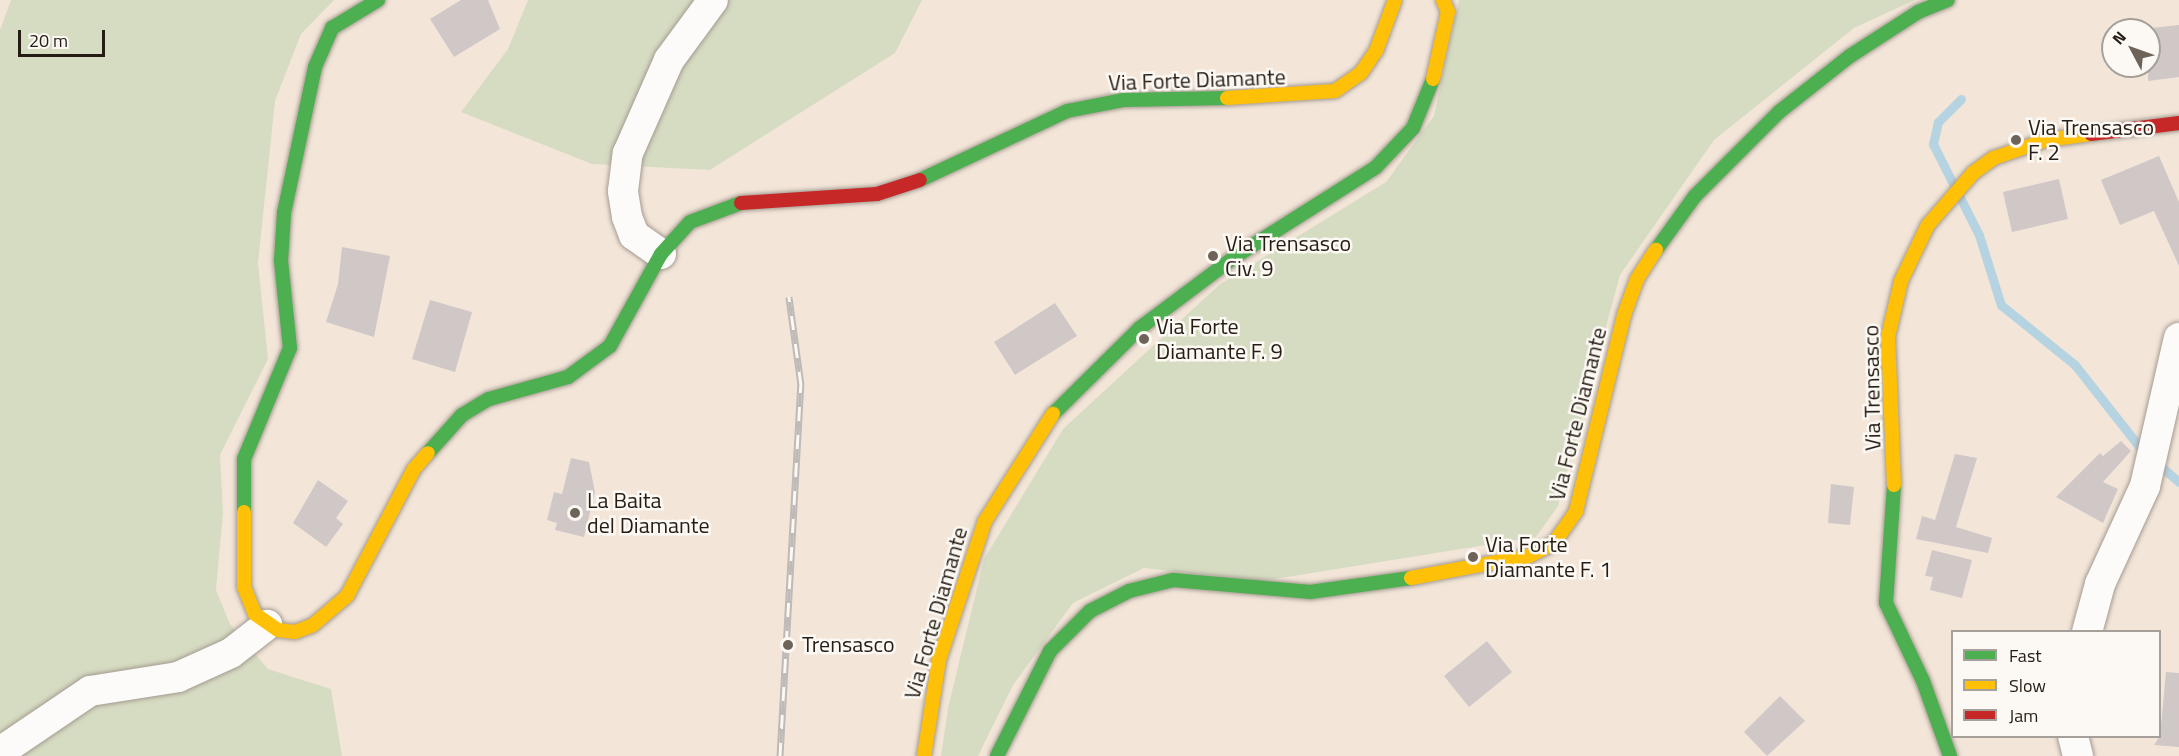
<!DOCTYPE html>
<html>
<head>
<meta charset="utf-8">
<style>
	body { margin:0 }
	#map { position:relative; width:2179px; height:756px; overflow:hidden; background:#f3e6d9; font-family:"Titillium Web",sans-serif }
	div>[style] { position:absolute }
	.green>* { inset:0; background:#d6dcc2 }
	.stream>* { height:9px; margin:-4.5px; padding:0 4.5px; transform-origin:4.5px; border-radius:4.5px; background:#b5d3e1 }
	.building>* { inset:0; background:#d0c7c7 }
	.roads { filter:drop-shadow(0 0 2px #a59b91) drop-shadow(0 0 2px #a59b91) }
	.street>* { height:30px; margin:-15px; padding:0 15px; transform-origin:15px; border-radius:15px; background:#fdfbf9 }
	.fast>* { height:14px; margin:-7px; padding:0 7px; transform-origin:7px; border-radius:7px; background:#4caf50 }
	.slow>* { height:14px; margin:-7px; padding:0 7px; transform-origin:7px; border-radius:7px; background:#ffc107 }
	.jam>* { height:14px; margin:-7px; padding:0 7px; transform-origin:7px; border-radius:7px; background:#c62828 }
	.rail>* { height:7px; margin-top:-3.5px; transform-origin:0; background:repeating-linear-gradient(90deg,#fcf8f3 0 14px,#bdbab7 0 28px); box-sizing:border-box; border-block:2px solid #bdbab7 }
	.dots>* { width:16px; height:16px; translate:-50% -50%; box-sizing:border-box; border:3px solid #fcf8f3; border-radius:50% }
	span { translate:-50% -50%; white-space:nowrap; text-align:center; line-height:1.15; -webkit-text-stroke:5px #fcf8f3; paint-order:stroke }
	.street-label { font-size:22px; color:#251d14 }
	.poi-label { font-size:22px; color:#251d14 }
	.left { translate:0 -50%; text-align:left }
	.legend { position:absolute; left:1951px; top:630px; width:210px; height:108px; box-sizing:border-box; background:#fcf8f3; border:2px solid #a6a09a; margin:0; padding:8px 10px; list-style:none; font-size:18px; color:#251d14 }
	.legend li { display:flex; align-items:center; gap:12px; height:30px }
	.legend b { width:30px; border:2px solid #a6a09a }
	.north { position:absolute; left:2101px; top:18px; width:60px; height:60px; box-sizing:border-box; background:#fcf8f3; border:2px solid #a6a09a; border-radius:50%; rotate:311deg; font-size:16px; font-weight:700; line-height:24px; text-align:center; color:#251d14 }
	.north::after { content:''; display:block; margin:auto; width:21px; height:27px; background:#6d6359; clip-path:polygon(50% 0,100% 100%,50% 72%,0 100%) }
	.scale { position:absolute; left:18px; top:30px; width:87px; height:27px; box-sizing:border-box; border:3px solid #251d14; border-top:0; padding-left:8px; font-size:18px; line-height:21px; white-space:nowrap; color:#251d14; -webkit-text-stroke:4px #fcf8f3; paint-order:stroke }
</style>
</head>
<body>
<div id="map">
	<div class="green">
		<i style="clip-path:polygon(11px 0,334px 0,301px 34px,275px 101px,258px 263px,268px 359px,220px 455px,223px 512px,216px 590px,230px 624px,268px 669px,331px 689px,342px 756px,0 756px,0 30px)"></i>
		<i style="clip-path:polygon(528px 0,922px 0,895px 53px,710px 170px,592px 164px,461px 112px,508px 49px)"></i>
		<i style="clip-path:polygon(1459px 0,1915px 0,1854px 28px,1714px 140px,1620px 275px,1558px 506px,1536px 537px,1262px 581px,1144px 568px,1073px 603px,1013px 685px,978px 756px,941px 756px,948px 708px,984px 559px,1063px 429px,1219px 285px,1386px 182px,1434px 116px)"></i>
	</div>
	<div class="stream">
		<i style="left:1961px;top:99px;width:33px;rotate:135deg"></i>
		<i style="left:1938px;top:122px;width:23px;rotate:103deg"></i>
		<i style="left:1933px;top:144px;width:102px;rotate:63.2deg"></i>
		<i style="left:1979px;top:235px;width:73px;rotate:72.6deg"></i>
		<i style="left:2001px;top:305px;width:95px;rotate:39deg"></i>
		<i style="left:2075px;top:365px;width:108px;rotate:51.8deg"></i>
		<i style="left:2142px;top:450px;width:49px;rotate:40.9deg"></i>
	</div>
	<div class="building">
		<i style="clip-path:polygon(461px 0,488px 0,500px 29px,454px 57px,430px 19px)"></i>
		<i style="clip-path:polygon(2179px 25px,2179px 77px,2148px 81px,2149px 30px,2142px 29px)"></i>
		<i style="clip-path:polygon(2159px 156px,2179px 202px,2179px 266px,2154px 211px,2120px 225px,2101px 180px)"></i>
		<i style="clip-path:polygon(2059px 179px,2068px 219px,2012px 232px,2003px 192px)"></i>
		<i style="clip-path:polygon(342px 247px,390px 256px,374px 337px,326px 322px,338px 284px)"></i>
		<i style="clip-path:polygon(430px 300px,472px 312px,455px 372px,412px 359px)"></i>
		<i style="clip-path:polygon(1055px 303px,1077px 336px,1015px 375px,994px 342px)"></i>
		<i style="clip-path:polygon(2121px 441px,2131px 451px,2103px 482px,2118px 489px,2103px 523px,2056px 497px,2100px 453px,2103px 456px)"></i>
		<i style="clip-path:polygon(1955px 454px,1977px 458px,1956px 527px,1992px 538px,1988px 553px,1916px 539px,1922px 516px,1935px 520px)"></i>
		<i style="clip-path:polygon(571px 458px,589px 462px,595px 492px,584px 537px,555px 530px,557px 523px,547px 520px,554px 492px,562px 494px)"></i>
		<i style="clip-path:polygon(318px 480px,348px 501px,336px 518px,343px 524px,326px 547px,293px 523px)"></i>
		<i style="clip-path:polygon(1831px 484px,1854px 487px,1850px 525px,1828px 523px)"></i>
		<i style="clip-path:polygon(1932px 550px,1972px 560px,1962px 598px,1930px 590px,1933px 577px,1925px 576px)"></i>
		<i style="clip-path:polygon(1487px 641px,1512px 672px,1469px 707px,1444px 676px)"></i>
		<i style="clip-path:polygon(2166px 672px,2179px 673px,2179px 747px,2154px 745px,2160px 736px)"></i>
		<i style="clip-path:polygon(1780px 696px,1805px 721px,1767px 756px,1744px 732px)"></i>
	</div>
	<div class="roads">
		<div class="street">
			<i style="left:661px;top:254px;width:33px;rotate:-145deg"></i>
			<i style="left:634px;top:235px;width:19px;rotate:-111deg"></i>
			<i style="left:627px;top:217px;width:26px;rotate:-99deg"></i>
			<i style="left:623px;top:191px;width:38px;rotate:-83deg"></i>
			<i style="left:628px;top:153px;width:102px;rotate:-66.2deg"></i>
			<i style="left:669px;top:60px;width:74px;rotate:-53.7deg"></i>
			<i style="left:2087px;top:632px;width:50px;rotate:-74.8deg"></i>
			<i style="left:2100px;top:584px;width:108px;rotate:-65.3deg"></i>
			<i style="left:2145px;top:486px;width:152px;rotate:-77.1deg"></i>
			<i style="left:2073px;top:736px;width:21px;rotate:76deg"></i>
			<i style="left:0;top:752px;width:109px;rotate:-34.1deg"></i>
			<i style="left:90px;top:691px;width:89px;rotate:-9deg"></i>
			<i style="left:178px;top:677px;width:58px;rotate:-24.4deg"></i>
			<i style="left:231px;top:653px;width:46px;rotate:-37.9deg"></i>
		</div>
		<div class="fast">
			<i style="left:920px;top:180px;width:162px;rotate:-25.1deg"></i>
			<i style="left:1067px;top:111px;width:57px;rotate:-11.1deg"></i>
			<i style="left:1123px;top:100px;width:104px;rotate:-1.1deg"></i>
			<i style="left:1656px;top:250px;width:67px;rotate:-54.2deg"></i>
			<i style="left:1695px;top:196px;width:119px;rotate:-45deg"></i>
			<i style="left:1779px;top:112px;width:90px;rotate:-38.3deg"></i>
			<i style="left:1850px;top:56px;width:81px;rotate:-32.9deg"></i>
			<i style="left:1918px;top:12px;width:32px;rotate:-22deg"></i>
			<i style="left:1053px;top:414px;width:122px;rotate:-44.7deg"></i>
			<i style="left:1140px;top:328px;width:120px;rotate:-36.9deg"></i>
			<i style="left:1236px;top:256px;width:166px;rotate:-32.4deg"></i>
			<i style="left:1376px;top:167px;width:54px;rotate:-46.5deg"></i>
			<i style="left:1413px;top:128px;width:53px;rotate:-67.8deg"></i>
			<i style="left:428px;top:453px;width:51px;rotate:-48.2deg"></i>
			<i style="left:462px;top:415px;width:31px;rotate:-31deg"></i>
			<i style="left:489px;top:399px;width:82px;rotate:-15.6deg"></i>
			<i style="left:568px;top:377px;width:52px;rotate:-36.4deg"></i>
			<i style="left:610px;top:346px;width:105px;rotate:-61deg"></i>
			<i style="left:661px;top:254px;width:43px;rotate:-47.8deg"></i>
			<i style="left:690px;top:222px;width:54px;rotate:-20.4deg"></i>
			<i style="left:1894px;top:485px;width:118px;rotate:93.9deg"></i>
			<i style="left:1886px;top:603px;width:86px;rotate:64.6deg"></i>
			<i style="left:1923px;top:681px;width:80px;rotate:70.2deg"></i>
			<i style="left:244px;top:512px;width:53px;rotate:-90deg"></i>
			<i style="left:244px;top:459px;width:120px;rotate:-67.5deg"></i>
			<i style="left:290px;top:348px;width:87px;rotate:-95.9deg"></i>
			<i style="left:281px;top:261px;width:48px;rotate:-86.4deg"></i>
			<i style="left:284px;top:213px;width:149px;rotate:-78deg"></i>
			<i style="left:315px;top:67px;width:43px;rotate:-66.4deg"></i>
			<i style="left:332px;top:28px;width:54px;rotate:-31.3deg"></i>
			<i style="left:997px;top:756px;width:118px;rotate:-63.2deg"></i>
			<i style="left:1050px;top:651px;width:57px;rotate:-45deg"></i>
			<i style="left:1090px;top:611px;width:44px;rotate:-27.1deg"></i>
			<i style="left:1129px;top:591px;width:45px;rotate:-14deg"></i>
			<i style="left:1173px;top:580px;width:138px;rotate:5deg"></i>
			<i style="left:1310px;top:592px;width:102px;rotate:-7.9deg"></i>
		</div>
		<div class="slow">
			<i style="left:1433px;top:79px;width:69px;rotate:-77.4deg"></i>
			<i style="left:1448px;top:12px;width:13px;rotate:-113deg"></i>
			<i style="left:1227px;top:98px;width:108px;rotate:-3.7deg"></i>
			<i style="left:1335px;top:91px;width:32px;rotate:-35deg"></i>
			<i style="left:1361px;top:73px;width:27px;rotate:-56deg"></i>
			<i style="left:1376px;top:51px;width:54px;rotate:-69.6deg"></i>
			<i style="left:1894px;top:485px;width:148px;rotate:-92.3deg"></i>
			<i style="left:1888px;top:337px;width:57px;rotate:-76.9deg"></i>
			<i style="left:1901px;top:281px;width:62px;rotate:-64.3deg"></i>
			<i style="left:1928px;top:225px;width:69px;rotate:-49.1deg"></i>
			<i style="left:1973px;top:173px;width:26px;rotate:-36deg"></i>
			<i style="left:1994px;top:158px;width:55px;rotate:-19.1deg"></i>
			<i style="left:2046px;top:140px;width:45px;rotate:-7.6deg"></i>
			<i style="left:244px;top:512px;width:75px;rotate:90deg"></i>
			<i style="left:244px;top:587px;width:29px;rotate:68deg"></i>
			<i style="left:255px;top:614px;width:28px;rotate:35deg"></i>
			<i style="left:278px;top:630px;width:17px;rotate:7deg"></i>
			<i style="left:295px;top:632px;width:19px;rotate:-21deg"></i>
			<i style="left:313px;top:625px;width:45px;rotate:-40.5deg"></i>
			<i style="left:347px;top:596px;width:144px;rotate:-62.2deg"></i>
			<i style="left:414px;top:469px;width:21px;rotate:-49deg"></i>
			<i style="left:1411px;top:578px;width:120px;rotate:-10.6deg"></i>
			<i style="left:1529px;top:556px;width:28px;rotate:-27deg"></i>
			<i style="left:1554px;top:543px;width:39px;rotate:-55deg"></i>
			<i style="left:1576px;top:511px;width:202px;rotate:-76.2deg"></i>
			<i style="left:1624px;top:315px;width:38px;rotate:-70deg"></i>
			<i style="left:1637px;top:279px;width:35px;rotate:-57deg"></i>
			<i style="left:924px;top:756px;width:97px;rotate:-81.1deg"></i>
			<i style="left:939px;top:660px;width:146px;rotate:-71.7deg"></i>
			<i style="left:985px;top:521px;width:127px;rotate:-57.6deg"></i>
		</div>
		<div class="jam">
			<i style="left:2091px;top:134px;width:89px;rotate:-7.1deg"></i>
			<i style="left:741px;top:203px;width:136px;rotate:-3.8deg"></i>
			<i style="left:877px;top:194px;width:45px;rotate:-18deg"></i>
		</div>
	</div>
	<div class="rail">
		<i style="left:780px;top:756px;width:372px;rotate:-86.8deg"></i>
		<i style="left:801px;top:385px;width:89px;rotate:-97.8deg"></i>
	</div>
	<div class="dots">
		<i style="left:2016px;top:140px;background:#6d6359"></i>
		<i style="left:1213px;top:256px;background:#6d6359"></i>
		<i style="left:1144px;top:339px;background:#6d6359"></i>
		<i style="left:575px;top:513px;background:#6d6359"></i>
		<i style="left:1473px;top:557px;background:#6d6359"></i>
		<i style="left:788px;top:645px;background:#6d6359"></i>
	</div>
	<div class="street-label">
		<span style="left:1197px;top:80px;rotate:-2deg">Via Forte Diamante</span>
		<span style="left:1872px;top:388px;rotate:-91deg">Via Trensasco</span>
		<span style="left:1578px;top:414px;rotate:-76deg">Via Forte Diamante</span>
		<span style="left:936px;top:613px;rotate:-74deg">Via Forte Diamante</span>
	</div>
	<div class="poi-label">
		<span class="left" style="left:2028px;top:140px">Via Trensasco<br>F. 2</span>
		<span class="left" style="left:1225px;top:256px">Via Trensasco<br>Civ. 9</span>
		<span class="left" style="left:1156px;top:339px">Via Forte<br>Diamante F. 9</span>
		<span class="left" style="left:587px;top:513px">La Baita<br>del Diamante</span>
		<span class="left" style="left:1485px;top:557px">Via Forte<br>Diamante F. 1</span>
		<span class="left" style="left:802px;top:645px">Trensasco</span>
	</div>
	<ul class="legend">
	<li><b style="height:8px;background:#4caf50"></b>Fast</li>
	<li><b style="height:8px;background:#ffc107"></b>Slow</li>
	<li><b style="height:8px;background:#c62828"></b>Jam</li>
	</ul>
	<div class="north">N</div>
	<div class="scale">20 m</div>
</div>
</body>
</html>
